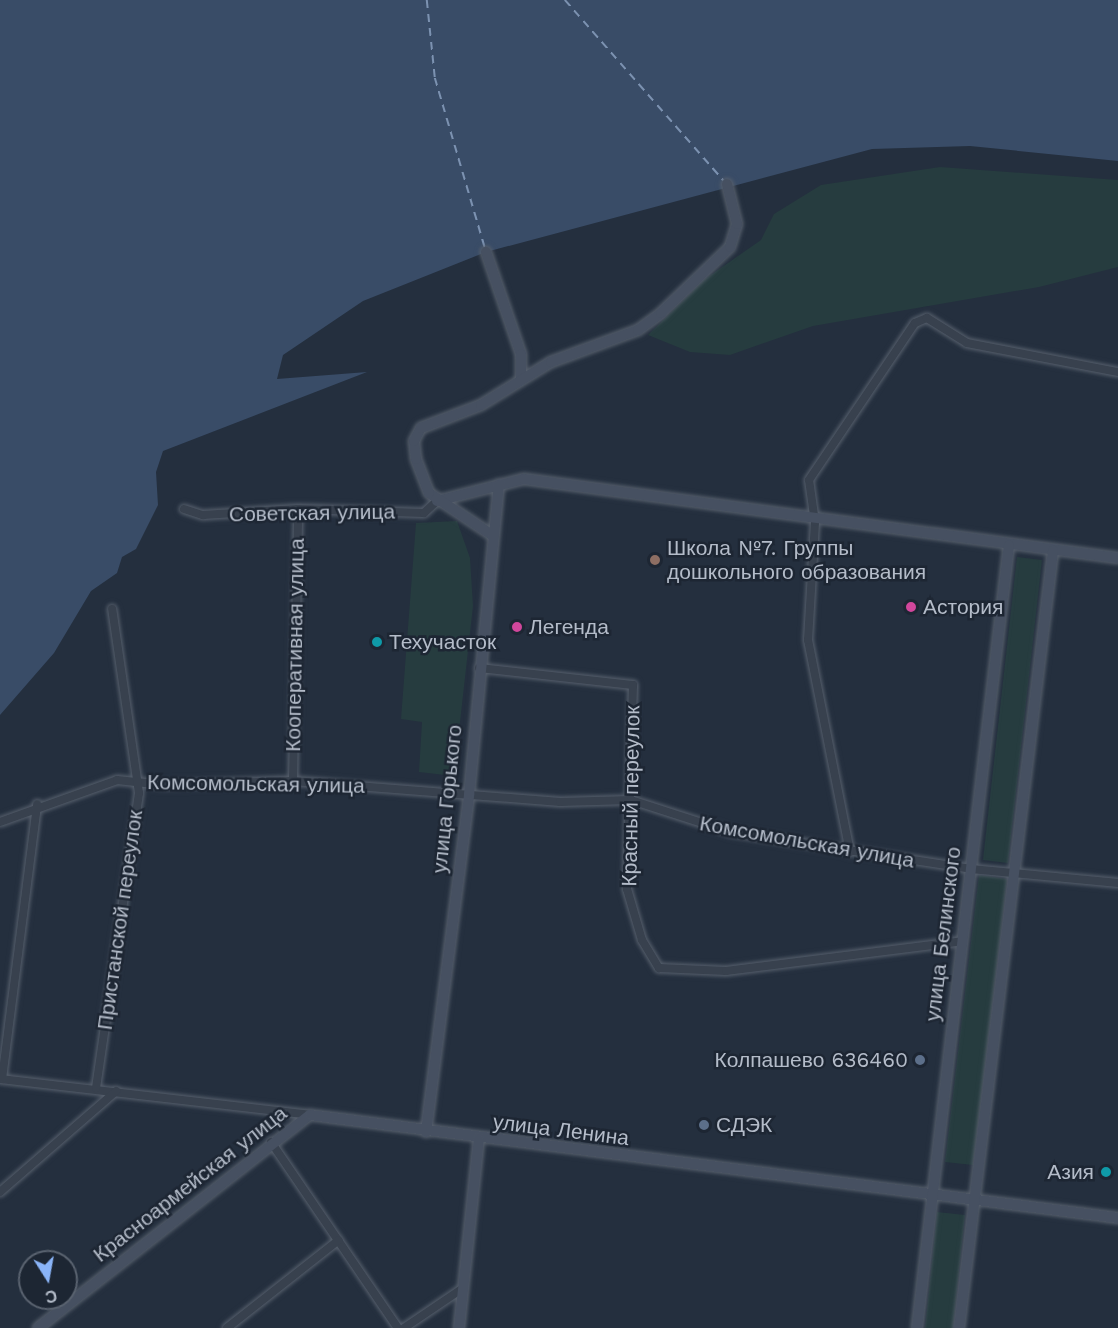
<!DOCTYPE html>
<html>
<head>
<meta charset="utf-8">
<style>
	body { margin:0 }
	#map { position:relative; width:1118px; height:1328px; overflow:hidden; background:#242f3e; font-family:"Work Sans",sans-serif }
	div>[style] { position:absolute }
	.green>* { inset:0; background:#263c3f }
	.water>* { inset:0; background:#394c67 }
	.ferry>* { height:1.5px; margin-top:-0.75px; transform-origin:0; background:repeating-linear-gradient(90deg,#7c92b1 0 8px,transparent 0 14px) }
	.roads { filter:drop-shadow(0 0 2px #565f6c) drop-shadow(0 0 2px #565f6c) }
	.street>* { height:8px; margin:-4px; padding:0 4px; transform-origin:4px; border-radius:4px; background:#38414e }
	.secondary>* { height:10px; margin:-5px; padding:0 5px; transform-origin:5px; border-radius:5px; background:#465061 }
	.dots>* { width:16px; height:16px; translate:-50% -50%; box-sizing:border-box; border:3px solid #1d2633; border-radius:50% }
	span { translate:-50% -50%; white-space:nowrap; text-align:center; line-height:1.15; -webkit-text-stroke:5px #1d2633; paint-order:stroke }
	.street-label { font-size:21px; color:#b4bcc9 }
	.poi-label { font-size:21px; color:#b4bcc9 }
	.left { translate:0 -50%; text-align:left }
	.right { translate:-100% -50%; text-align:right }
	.north { position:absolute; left:18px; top:1250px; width:60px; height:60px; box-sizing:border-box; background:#1d2633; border:2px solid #59626f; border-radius:50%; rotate:169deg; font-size:16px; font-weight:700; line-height:24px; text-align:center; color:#b4bcc9 }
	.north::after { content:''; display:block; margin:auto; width:21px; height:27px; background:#8ab4f8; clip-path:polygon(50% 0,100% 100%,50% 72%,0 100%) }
</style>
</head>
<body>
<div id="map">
	<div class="green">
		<i style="clip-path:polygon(940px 167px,1118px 180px,1118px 267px,1039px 287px,813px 326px,730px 355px,690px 352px,648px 335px,705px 279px,761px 240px,774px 214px,821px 185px)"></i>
		<i style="clip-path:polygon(457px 521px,470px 558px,473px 606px,454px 776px,419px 772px,422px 722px,401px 719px,416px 523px)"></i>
		<i style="clip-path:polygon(1017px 557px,1042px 560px,1008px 863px,983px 860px)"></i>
		<i style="clip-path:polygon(979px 875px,1007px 879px,973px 1165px,945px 1162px)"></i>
		<i style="clip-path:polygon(937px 1212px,965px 1215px,953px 1328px,925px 1328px)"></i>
	</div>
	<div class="water">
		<i style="clip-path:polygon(0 0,1118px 0,1118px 161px,970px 146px,872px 149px,486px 252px,363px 301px,283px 355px,277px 379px,367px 372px,163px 451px,156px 472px,158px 505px,136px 549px,122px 557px,117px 573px,91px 591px,54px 653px,0 715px)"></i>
	</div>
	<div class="ferry">
		<i style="left:427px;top:0;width:78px;rotate:84.1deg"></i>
		<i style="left:435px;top:78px;width:177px;rotate:73.6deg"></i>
		<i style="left:565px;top:0;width:240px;rotate:48.7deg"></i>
	</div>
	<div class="roads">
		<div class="street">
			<i style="left:184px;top:509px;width:20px;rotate:18deg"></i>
			<i style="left:203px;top:515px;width:95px;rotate:-3.6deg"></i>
			<i style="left:298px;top:509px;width:126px;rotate:1.8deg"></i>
			<i style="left:424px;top:513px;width:18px;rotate:-43deg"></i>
			<i style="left:479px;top:668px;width:155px;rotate:6.3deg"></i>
			<i style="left:633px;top:685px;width:204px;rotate:91.7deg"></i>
			<i style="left:627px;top:889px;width:53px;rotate:73.6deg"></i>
			<i style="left:642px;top:940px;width:33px;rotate:59deg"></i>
			<i style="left:659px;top:968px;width:67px;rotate:2.6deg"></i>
			<i style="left:726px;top:971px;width:238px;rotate:-7.2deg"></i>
			<i style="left:293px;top:781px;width:272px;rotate:-88.9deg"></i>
			<i style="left:0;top:822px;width:124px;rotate:-19.7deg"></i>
			<i style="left:117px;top:780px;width:47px;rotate:6.1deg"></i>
			<i style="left:164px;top:785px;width:129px;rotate:-1.8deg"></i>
			<i style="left:293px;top:781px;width:268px;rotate:4.5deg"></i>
			<i style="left:560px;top:802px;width:71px;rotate:-1.6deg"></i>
			<i style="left:631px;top:800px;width:104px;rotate:17.9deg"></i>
			<i style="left:730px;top:832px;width:244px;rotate:8.7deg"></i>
			<i style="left:971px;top:869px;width:148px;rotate:5.4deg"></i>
			<i style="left:850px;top:852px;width:216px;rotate:-101.2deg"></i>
			<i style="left:808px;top:640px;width:118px;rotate:-86.6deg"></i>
			<i style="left:815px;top:522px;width:42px;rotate:-98.1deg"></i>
			<i style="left:809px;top:480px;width:189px;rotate:-56deg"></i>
			<i style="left:915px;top:323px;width:13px;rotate:-23deg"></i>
			<i style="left:927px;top:318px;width:47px;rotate:32deg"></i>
			<i style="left:967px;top:343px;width:154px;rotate:10.9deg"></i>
			<i style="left:0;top:1079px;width:312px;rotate:6.6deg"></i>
			<i style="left:2px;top:1079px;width:277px;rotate:-82.7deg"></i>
			<i style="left:96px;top:1088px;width:298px;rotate:-81.7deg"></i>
			<i style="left:139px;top:793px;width:186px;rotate:-98.3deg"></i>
			<i style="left:271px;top:1142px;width:225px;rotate:55.7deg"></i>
			<i style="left:0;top:1192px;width:154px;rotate:-41deg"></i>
			<i style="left:227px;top:1328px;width:142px;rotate:-38.2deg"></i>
			<i style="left:404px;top:1328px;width:71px;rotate:-34.1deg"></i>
		</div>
		<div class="secondary">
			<i style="left:486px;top:252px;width:108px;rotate:71.1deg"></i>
			<i style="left:521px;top:354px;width:23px;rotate:90deg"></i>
			<i style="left:437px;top:501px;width:90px;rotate:-14.2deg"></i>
			<i style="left:524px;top:479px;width:599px;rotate:7.58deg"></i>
			<i style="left:492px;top:535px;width:76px;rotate:-146.3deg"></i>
			<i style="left:429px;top:493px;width:36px;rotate:-111deg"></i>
			<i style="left:416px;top:459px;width:18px;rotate:-96deg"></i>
			<i style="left:414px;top:441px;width:15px;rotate:-62deg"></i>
			<i style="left:421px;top:428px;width:64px;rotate:-21deg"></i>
			<i style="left:481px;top:405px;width:82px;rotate:-31.6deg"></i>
			<i style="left:551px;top:362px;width:93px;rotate:-20.2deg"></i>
			<i style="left:638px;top:330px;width:29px;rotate:-36deg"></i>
			<i style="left:661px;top:313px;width:95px;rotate:-43.7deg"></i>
			<i style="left:730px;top:247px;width:24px;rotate:-73deg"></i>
			<i style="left:737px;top:224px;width:41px;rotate:-104deg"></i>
			<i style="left:426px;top:1132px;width:340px;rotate:-82.7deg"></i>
			<i style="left:469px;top:795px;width:312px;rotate:-84.5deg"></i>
			<i style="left:38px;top:1328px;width:345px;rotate:-38.1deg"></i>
			<i style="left:310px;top:1115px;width:815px;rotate:7.26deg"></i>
			<i style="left:459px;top:1328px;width:190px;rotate:-84deg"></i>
			<i style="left:917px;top:1328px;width:788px;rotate:-83.3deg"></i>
			<i style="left:959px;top:1328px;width:783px;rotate:-83.1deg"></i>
		</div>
	</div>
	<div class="dots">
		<i style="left:655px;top:560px;background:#8d6e63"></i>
		<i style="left:911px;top:607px;background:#d1479c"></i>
		<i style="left:517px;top:627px;background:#d1479c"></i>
		<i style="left:377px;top:642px;background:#0f9aa8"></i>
		<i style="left:920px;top:1060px;background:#5c6f8a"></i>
		<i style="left:704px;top:1125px;background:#5c6f8a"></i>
		<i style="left:1106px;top:1172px;background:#0f9aa8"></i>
	</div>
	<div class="street-label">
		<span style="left:312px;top:513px;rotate:-1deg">Советская улица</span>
		<span style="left:295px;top:645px;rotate:-89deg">Кооперативная улица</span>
		<span style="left:256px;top:784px;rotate:1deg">Комсомольская улица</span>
		<span style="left:631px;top:796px;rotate:-89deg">Красный переулок</span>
		<span style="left:447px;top:799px;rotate:-84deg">улица Горького</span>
		<span style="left:807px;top:842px;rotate:10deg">Комсомольская улица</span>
		<span style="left:120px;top:920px;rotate:-82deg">Пристанской переулок</span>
		<span style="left:943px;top:934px;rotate:-83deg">улица Белинского</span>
		<span style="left:561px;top:1130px;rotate:7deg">улица Ленина</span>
		<span style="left:190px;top:1184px;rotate:-38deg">Красноармейская улица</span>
	</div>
	<div class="poi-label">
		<span class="left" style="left:667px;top:560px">Школа №7. Группы<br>дошкольного образования</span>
		<span class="left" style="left:923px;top:607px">Астория</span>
		<span class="left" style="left:529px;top:627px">Легенда</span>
		<span class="left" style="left:389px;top:642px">Техучасток</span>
		<span class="right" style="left:908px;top:1060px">Колпашево 636460</span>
		<span class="left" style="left:716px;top:1125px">СДЭК</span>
		<span class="right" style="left:1094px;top:1172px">Азия</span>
	</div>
	<div class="north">С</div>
</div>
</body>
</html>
